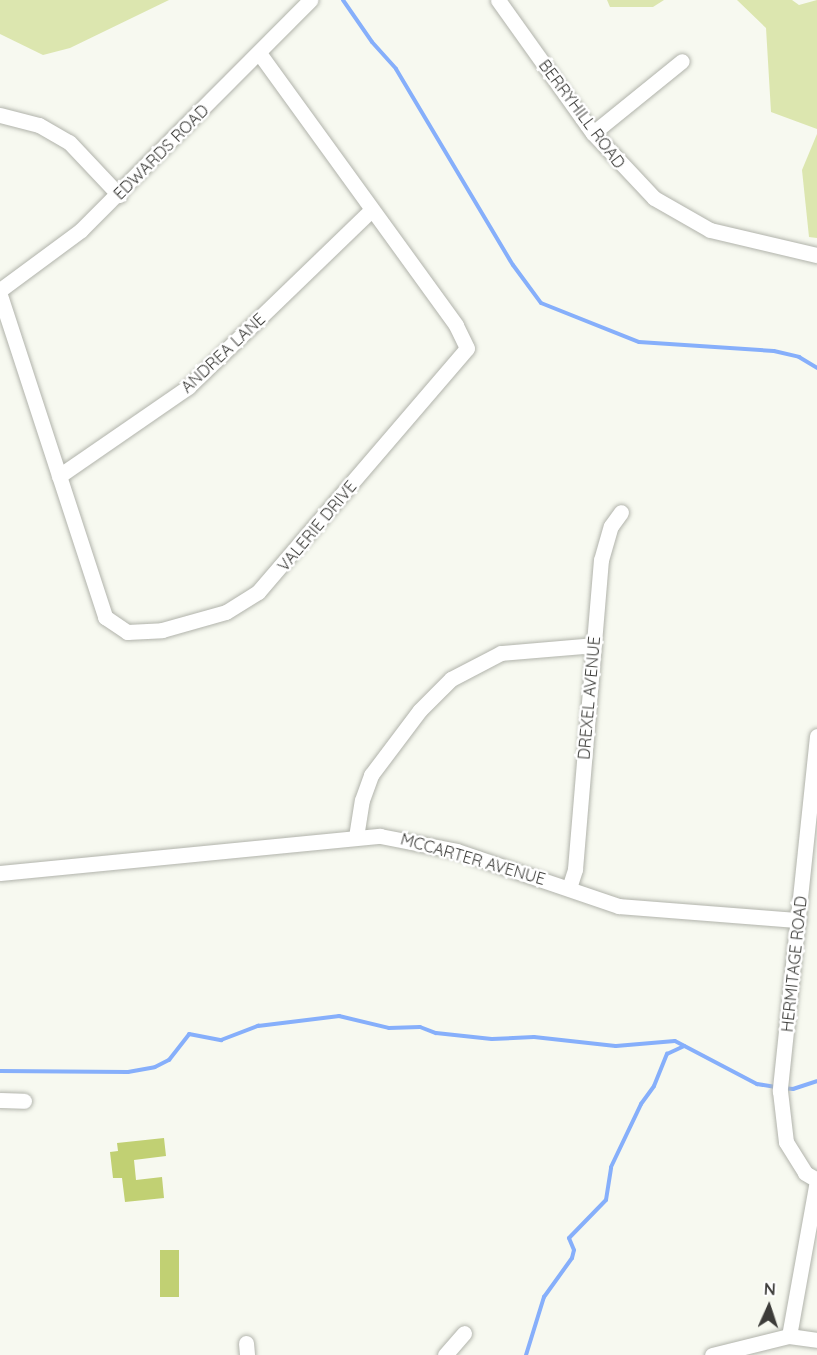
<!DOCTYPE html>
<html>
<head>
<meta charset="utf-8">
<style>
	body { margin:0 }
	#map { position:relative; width:817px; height:1355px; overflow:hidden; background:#f7f9f0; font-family:Quicksand,sans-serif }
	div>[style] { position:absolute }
	.green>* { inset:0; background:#dce6af }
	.stream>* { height:4px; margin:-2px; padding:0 2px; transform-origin:2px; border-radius:2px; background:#86affb }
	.building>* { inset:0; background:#c1d073 }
	.roads { filter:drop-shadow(0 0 2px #b1b3ab) drop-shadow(0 0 2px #b1b3ab) }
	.minor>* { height:15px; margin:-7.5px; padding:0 7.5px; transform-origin:7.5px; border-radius:7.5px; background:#fff }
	span { translate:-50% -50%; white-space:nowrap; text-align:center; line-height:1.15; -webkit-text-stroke:5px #fff; paint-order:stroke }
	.street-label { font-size:16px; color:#3c3c39 }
	.north { position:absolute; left:739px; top:1277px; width:60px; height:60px; -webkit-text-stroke:4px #fff; paint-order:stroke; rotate:3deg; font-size:16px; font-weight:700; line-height:24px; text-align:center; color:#3c3c39 }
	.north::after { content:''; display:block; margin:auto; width:21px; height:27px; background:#3c3c39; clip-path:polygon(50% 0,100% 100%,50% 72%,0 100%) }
</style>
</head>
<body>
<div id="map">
	<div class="green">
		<i style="clip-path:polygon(0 0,169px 0,70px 48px,43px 55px,0 34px)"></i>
		<i style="clip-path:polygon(607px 0,664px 0,653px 7px,610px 7px)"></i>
		<i style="clip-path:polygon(737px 0,792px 0,799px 5px,817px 0,817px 129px,771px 112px,766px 28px)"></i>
		<i style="clip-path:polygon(817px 134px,817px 238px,809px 237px,802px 170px)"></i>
	</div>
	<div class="stream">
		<i style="left:343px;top:0;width:51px;rotate:55.4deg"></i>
		<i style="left:372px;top:42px;width:36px;rotate:48deg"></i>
		<i style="left:396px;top:69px;width:228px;rotate:59.2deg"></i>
		<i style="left:513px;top:265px;width:47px;rotate:53.6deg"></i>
		<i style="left:541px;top:303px;width:105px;rotate:21.7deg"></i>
		<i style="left:639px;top:342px;width:135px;rotate:3.8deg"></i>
		<i style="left:774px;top:351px;width:26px;rotate:13deg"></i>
		<i style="left:799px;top:357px;width:21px;rotate:31deg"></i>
		<i style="left:0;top:1071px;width:128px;rotate:0.4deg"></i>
		<i style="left:128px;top:1072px;width:27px;rotate:-10deg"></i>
		<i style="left:155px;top:1067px;width:16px;rotate:-27deg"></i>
		<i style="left:169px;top:1060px;width:33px;rotate:-52deg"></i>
		<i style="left:189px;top:1034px;width:33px;rotate:11deg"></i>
		<i style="left:221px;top:1040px;width:40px;rotate:-21deg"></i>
		<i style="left:258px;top:1026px;width:82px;rotate:-7deg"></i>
		<i style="left:339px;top:1016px;width:51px;rotate:13.5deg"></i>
		<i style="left:389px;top:1028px;width:31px;rotate:-2deg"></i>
		<i style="left:420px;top:1027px;width:17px;rotate:21deg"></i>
		<i style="left:436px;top:1033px;width:56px;rotate:6.1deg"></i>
		<i style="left:492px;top:1039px;width:42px;rotate:-2.7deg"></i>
		<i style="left:534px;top:1037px;width:82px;rotate:6.3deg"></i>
		<i style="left:616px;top:1046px;width:59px;rotate:-4.8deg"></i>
		<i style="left:675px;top:1041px;width:93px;rotate:27.7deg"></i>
		<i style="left:757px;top:1084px;width:19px;rotate:9deg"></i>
		<i style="left:783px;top:1088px;width:10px;rotate:6deg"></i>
		<i style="left:793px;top:1089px;width:25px;rotate:-18deg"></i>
		<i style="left:526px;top:1355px;width:61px;rotate:-72.8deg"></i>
		<i style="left:544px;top:1297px;width:48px;rotate:-54.3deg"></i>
		<i style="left:572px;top:1258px;width:8px;rotate:-76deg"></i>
		<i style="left:574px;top:1250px;width:13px;rotate:-113deg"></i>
		<i style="left:569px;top:1238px;width:53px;rotate:-45.8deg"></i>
		<i style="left:606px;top:1200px;width:33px;rotate:-81deg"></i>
		<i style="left:611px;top:1167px;width:70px;rotate:-64.5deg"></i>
		<i style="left:641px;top:1104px;width:22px;rotate:-54deg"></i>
		<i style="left:654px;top:1086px;width:35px;rotate:-68deg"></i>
		<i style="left:667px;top:1054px;width:19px;rotate:-25deg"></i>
	</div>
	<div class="building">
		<i style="clip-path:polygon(164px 1138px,166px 1156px,134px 1160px,136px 1180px,162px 1177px,164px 1198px,125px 1202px,122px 1178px,113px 1178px,110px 1152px,118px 1151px,117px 1143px)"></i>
		<i style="clip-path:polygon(160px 1250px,179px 1250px,179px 1297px,160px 1297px)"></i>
	</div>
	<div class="roads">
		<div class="minor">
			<i style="left:498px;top:0;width:163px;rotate:54.5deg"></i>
			<i style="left:593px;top:133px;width:89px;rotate:46.8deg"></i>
			<i style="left:654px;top:198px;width:64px;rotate:29.7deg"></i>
			<i style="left:710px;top:230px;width:110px;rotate:13.2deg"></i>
			<i style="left:0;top:115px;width:40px;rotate:14.4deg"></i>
			<i style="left:39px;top:125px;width:34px;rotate:30deg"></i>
			<i style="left:69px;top:142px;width:73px;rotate:46.7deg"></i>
			<i style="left:593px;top:133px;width:114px;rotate:-39deg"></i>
			<i style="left:0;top:290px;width:101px;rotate:-36.5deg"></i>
			<i style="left:81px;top:230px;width:325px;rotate:-45.1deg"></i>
			<i style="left:0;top:295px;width:339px;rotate:71.9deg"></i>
			<i style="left:105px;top:617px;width:27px;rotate:34deg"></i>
			<i style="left:127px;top:632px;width:35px;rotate:-3deg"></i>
			<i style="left:162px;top:630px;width:66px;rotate:-15.7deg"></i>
			<i style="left:226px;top:612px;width:38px;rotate:-32deg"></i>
			<i style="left:258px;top:592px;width:321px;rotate:-49.4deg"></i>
			<i style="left:467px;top:348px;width:25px;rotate:-116deg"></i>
			<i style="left:456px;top:325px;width:336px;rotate:-125.9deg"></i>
			<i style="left:59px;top:476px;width:157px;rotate:-34.6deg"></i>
			<i style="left:188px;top:387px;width:255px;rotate:-44deg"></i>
			<i style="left:817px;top:736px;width:357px;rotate:96deg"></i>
			<i style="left:780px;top:1091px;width:51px;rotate:83.3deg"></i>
			<i style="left:786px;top:1142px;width:36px;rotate:58deg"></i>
			<i style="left:805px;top:1173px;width:14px;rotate:30deg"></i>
			<i style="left:356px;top:837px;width:37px;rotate:-81deg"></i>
			<i style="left:362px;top:800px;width:27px;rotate:-70deg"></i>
			<i style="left:371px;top:775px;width:81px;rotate:-53deg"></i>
			<i style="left:420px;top:710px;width:44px;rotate:-45deg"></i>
			<i style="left:451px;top:679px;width:56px;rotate:-27.5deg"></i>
			<i style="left:501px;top:653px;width:93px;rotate:-4.9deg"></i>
			<i style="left:0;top:873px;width:382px;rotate:-5.6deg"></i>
			<i style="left:380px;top:836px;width:78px;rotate:11deg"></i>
			<i style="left:457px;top:851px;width:171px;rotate:18.8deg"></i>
			<i style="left:619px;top:906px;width:180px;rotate:4.5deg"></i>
			<i style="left:569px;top:888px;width:20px;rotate:-72deg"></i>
			<i style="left:575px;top:869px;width:310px;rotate:-85.2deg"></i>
			<i style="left:601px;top:560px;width:35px;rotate:-74deg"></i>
			<i style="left:611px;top:526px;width:17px;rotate:-54deg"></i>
			<i style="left:0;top:1100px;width:24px;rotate:2deg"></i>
			<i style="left:789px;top:1336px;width:158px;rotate:-79.8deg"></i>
			<i style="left:246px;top:1343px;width:12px;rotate:85deg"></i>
			<i style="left:445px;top:1355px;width:29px;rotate:-49deg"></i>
			<i style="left:712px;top:1355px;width:79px;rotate:-13.9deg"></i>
			<i style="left:789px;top:1336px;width:28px;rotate:8deg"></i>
		</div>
	</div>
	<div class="street-label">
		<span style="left:582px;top:114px;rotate:53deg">BERRYHILL ROAD</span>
		<span style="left:161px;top:152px;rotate:-45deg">EDWARDS ROAD</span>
		<span style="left:223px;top:353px;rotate:-43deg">ANDREA LANE</span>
		<span style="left:317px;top:526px;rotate:-50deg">VALERIE DRIVE</span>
		<span style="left:589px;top:698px;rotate:-85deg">DREXEL AVENUE</span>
		<span style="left:473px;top:859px;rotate:16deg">MCCARTER AVENUE</span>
		<span style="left:794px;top:964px;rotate:-84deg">HERMITAGE ROAD</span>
	</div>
	<div class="north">N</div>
</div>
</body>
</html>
